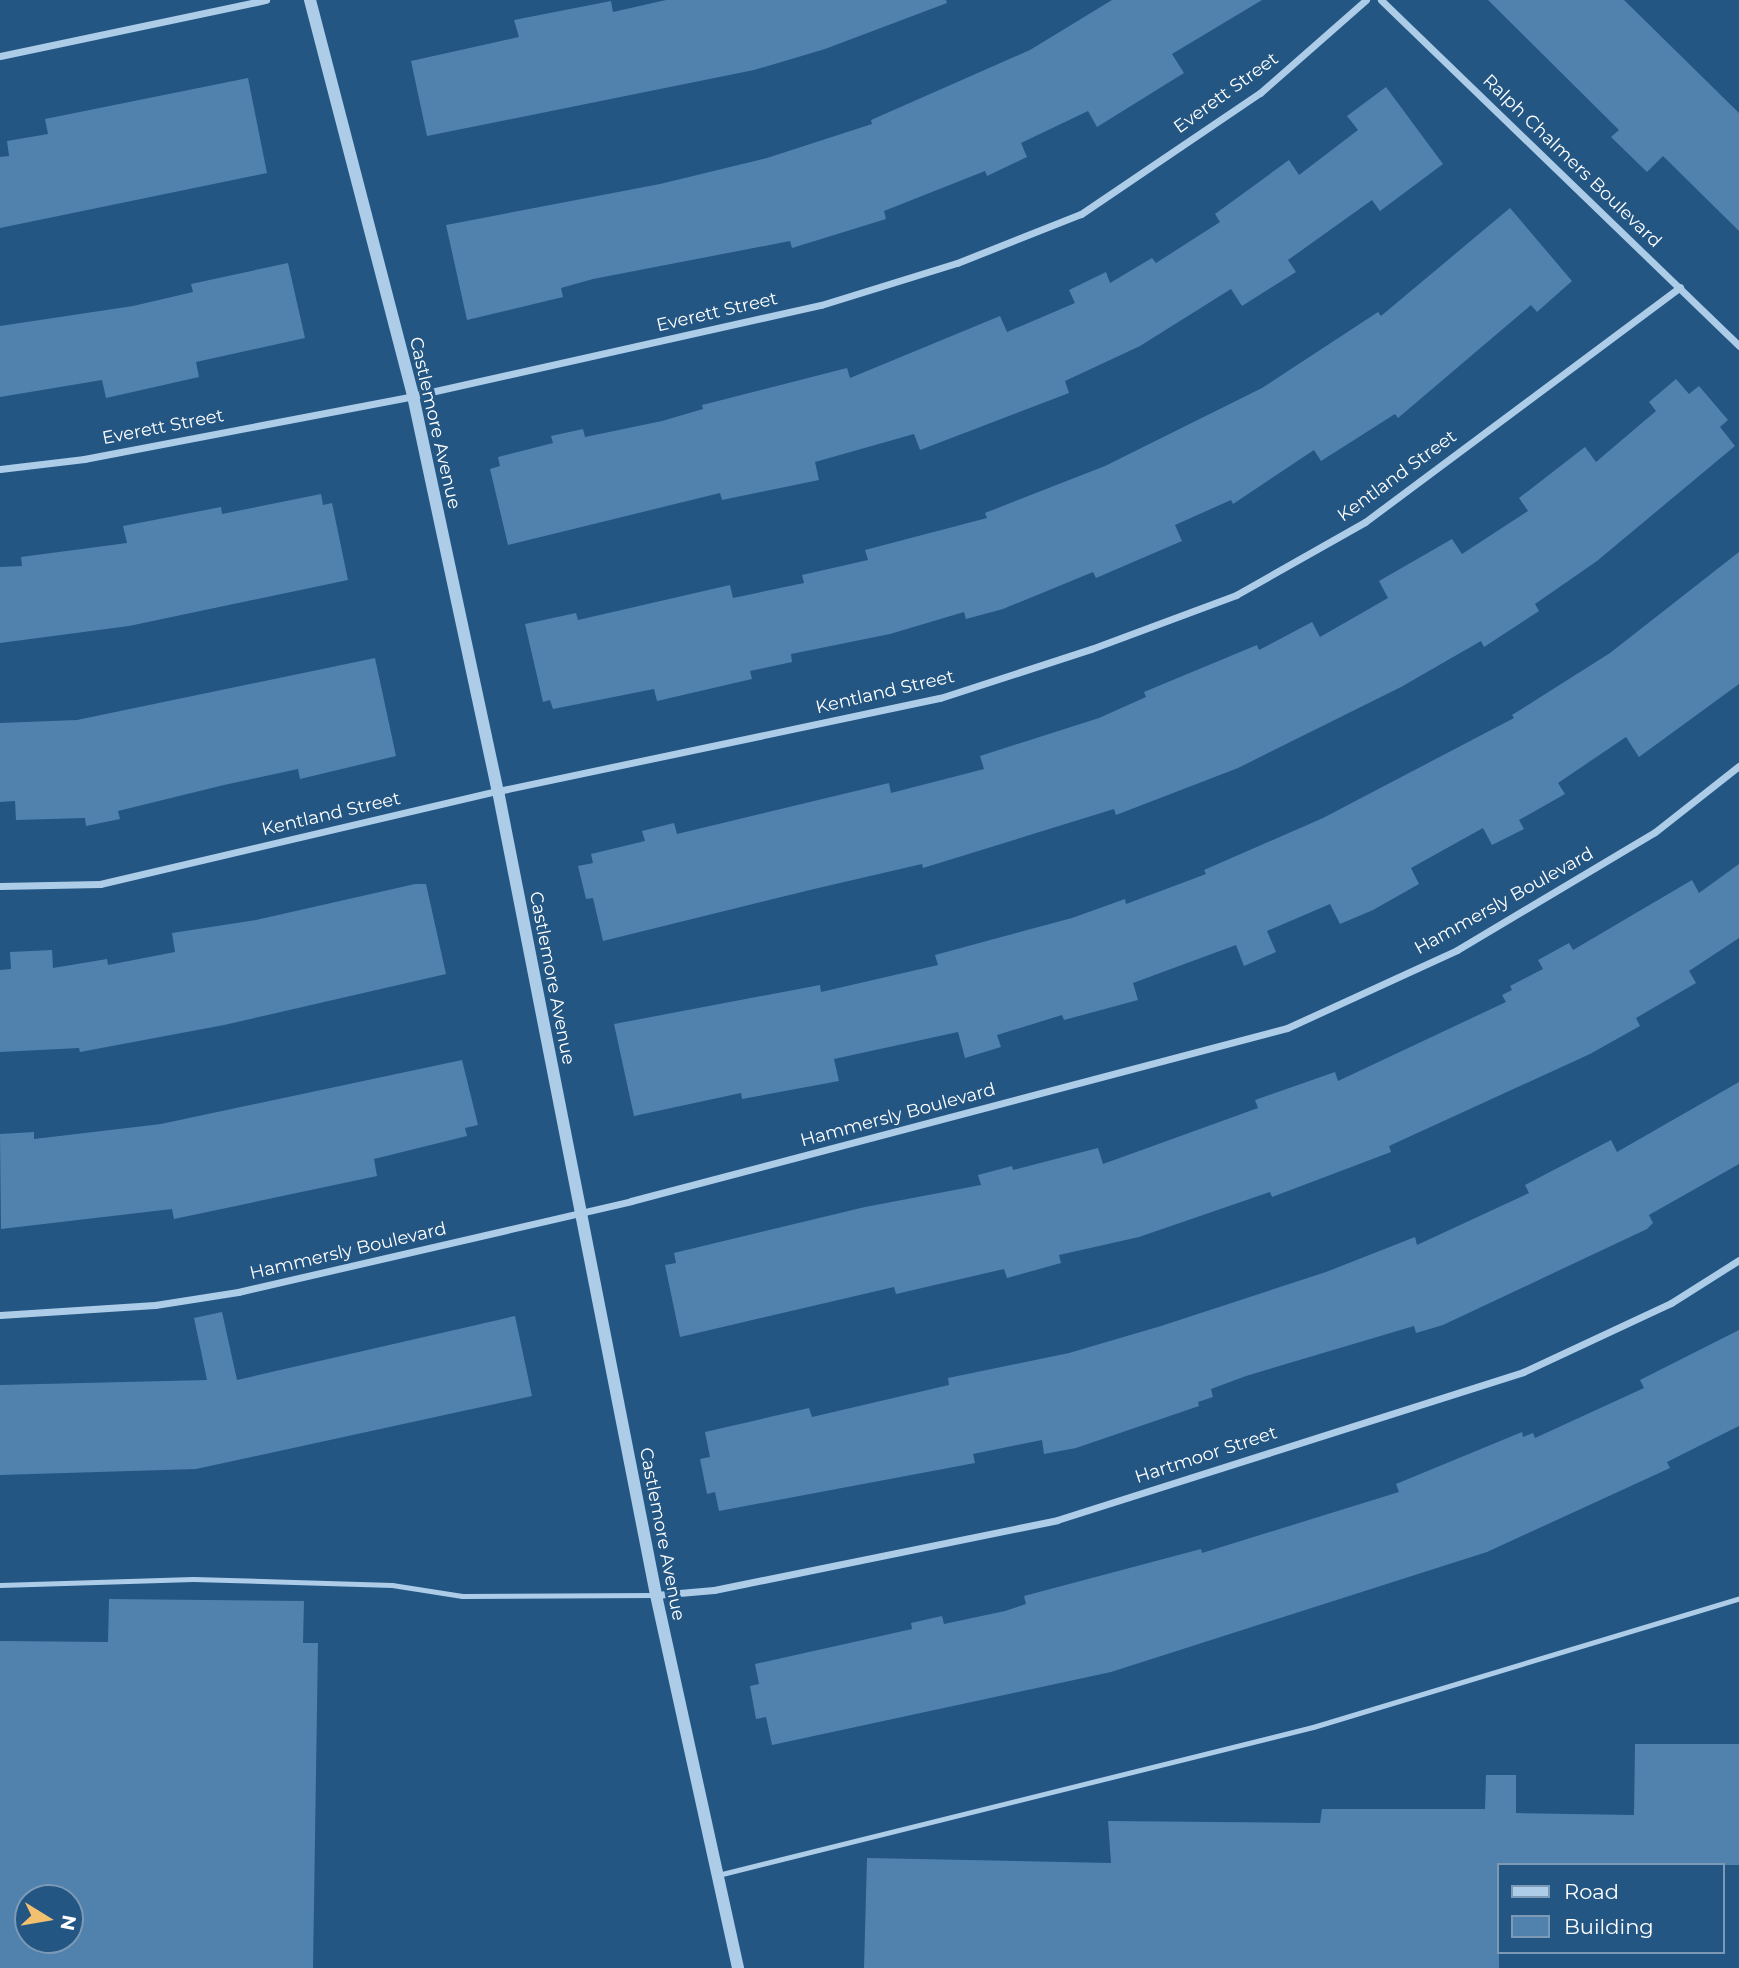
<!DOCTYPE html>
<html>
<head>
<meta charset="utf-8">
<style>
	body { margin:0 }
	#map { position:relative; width:1739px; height:1968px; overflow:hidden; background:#245683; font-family:Montserrat,sans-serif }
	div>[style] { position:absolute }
	.building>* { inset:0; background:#5082ad }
	.service>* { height:5px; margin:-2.5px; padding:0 2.5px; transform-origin:2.5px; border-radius:2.5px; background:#accce8 }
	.minor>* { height:7px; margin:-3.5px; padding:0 3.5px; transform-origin:3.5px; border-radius:3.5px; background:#accce8 }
	.tertiary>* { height:12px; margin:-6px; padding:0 6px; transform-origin:6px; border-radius:6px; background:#accce8 }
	span { translate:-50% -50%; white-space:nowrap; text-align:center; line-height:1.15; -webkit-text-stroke:6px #245683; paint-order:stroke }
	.street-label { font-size:18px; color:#fff }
	.legend { position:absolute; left:1497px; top:1863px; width:228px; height:91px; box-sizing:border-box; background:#245683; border:2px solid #7c9ab5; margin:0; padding:9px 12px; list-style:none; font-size:21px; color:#fff }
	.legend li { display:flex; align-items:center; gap:14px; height:35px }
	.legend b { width:35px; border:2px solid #7c9ab5 }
	.north { position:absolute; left:14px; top:1884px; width:70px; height:70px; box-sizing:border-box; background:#245683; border:2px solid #7c9ab5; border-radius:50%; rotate:101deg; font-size:19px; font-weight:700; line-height:28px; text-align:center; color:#fff }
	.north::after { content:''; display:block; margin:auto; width:24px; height:32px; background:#f2c170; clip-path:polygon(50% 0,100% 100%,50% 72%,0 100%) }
</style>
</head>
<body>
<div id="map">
	<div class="building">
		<i style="clip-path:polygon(666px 0,946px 0,947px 3px,825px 49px,754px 70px,427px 136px,411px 61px,519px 37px,514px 20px,611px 1px,613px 12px)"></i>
		<i style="clip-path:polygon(1112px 0,1262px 0,1172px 54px,1184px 73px,1097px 127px,1088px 111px,1021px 143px,1027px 157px,987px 176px,985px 171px,884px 211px,886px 219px,792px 248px,790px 241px,593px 279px,561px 288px,563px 297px,467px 320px,446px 225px,660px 184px,767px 158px,872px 124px,871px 120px,1030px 50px)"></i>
		<i style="clip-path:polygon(1488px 0,1624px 0,1739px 113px,1739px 231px,1663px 156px,1647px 172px,1611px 137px,1619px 130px)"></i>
		<i style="clip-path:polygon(248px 78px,267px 173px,0 228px,0 157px,9px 156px,7px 141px,48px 134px,45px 119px)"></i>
		<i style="clip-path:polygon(1386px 87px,1443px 164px,1380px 211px,1372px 200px,1288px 260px,1296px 272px,1242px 306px,1231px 289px,1140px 346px,1065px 381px,1069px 393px,920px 450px,914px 434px,815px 462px,819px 480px,722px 500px,720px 493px,508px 545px,490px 469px,500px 466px,498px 457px,553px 443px,551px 436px,583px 429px,585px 437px,662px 421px,703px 409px,702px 405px,847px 368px,850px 378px,1000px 316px,1007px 332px,1075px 303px,1069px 290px,1106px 272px,1110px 283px,1152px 258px,1156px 263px,1220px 222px,1215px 214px,1289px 160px,1299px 175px,1358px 130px,1347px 116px)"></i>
		<i style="clip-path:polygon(1510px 208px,1572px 281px,1537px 312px,1531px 305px,1398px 418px,1395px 414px,1321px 461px,1314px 450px,1233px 504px,1231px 500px,1175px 525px,1182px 541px,1096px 578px,1093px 572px,1003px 609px,966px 619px,964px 612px,890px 634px,791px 654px,792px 662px,750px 671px,752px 679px,657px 701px,654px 689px,553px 709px,550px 700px,543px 702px,525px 624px,576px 613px,578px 620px,730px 585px,733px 598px,804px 583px,802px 575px,868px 560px,865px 550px,987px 518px,985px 513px,1105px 466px,1262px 388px,1378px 312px,1381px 316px)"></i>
		<i style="clip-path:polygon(288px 263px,305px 338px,196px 362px,199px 377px,106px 398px,102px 380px,0 397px,0 326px,133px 306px,193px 292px,191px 284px)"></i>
		<i style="clip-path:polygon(1676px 379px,1689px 394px,1699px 386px,1728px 420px,1720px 427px,1735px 446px,1597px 561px,1535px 604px,1539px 611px,1484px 647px,1481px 641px,1401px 687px,1238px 768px,1116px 815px,1114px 809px,923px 868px,922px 864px,814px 889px,603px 941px,593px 898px,586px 899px,578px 866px,593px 863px,591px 854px,645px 841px,642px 831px,674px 823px,677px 834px,889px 783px,891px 793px,984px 769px,980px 756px,1099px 718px,1146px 697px,1144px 692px,1257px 645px,1259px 650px,1312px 622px,1320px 637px,1388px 598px,1379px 581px,1452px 539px,1462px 554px,1528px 511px,1519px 498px,1585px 447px,1596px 462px,1656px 411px,1649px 402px)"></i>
		<i style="clip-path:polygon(321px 494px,323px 505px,332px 503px,348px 580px,129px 626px,0 643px,0 567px,22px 566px,21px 557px,127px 543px,123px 526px,221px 507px,222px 514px)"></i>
		<i style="clip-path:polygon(1739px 552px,1739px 684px,1639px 757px,1626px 737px,1558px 783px,1565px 794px,1519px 820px,1524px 829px,1492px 845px,1483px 828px,1411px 868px,1419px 884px,1373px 910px,1340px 924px,1330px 904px,1267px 931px,1276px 952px,1244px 966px,1236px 945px,1133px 983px,1138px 1000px,1064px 1020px,1062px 1015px,997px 1035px,1001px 1047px,965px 1058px,958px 1032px,834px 1059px,839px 1081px,742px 1099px,741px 1093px,634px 1116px,614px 1024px,820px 985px,821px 992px,938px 965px,935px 955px,1072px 918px,1125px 899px,1126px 904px,1206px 874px,1204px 870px,1323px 818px,1514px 718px,1512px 715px,1610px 653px)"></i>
		<i style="clip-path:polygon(375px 658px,396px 756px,300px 779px,298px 769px,224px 785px,118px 811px,120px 819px,86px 826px,85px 818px,16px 820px,15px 801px,0 802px,0 723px,77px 720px)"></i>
		<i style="clip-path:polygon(1739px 864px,1739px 938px,1689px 971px,1696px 983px,1636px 1018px,1640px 1026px,1590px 1054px,1389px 1146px,1391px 1152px,1272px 1197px,1270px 1192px,1139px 1237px,1059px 1255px,1061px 1263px,1007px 1278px,1004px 1269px,896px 1294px,894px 1287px,680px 1337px,665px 1265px,676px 1263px,674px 1253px,865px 1207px,981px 1185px,978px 1175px,1012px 1166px,1013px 1170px,1098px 1148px,1103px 1164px,1258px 1108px,1255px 1100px,1335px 1072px,1338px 1081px,1506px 1002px,1502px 995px,1512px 990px,1510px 986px,1543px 969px,1538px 960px,1569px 943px,1573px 950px,1692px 880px,1699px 893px)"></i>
		<i style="clip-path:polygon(415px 884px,426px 884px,446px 974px,224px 1025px,80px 1052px,79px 1048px,0 1052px,0 970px,11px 969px,10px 952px,52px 950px,53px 968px,107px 959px,108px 965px,175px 952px,172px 933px,256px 920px)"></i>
		<i style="clip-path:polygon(462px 1060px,478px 1125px,465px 1128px,467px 1136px,374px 1159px,377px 1176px,174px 1219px,172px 1209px,1px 1229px,0 1134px,34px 1132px,34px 1139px,161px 1124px)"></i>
		<i style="clip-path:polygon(1739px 1082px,1739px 1164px,1649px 1215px,1653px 1223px,1647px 1229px,1443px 1325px,1416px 1333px,1414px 1326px,1246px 1376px,1211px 1389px,1213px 1397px,1198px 1402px,1199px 1406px,1076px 1448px,1044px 1454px,1042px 1440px,973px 1454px,975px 1463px,719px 1511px,715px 1492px,707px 1494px,700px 1459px,710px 1457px,705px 1432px,809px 1408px,812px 1417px,949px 1385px,948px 1378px,1069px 1353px,1161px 1326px,1326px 1272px,1415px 1237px,1417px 1245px,1529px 1193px,1525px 1185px,1611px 1140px,1617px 1152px)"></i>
		<i style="clip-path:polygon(222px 1312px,237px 1380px,515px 1316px,532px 1396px,196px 1469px,0 1475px,0 1385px,207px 1380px,194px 1318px)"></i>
		<i style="clip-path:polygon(1739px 1330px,1739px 1426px,1667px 1462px,1670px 1468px,1487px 1552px,1111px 1672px,772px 1745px,766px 1717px,756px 1719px,750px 1686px,759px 1684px,755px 1664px,912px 1629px,911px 1623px,942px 1616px,944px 1624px,1005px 1611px,1026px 1604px,1024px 1596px,1201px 1549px,1202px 1553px,1399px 1492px,1396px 1484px,1522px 1432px,1523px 1437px,1533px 1433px,1535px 1438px,1644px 1388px,1640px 1380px)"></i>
		<i style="clip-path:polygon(evenodd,109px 1599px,304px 1601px,303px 1643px,318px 1643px,313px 1968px,0 1968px,0 1641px,108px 1642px,109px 1599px,28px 1898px,70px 1898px,70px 1940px,28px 1940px,28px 1898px)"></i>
		<i style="clip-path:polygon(1635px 1744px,1739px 1744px,1739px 1865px,1499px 1865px,1499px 1968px,864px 1968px,867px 1858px,1111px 1863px,1108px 1821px,1320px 1823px,1322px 1809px,1485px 1809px,1486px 1775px,1516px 1775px,1516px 1813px,1634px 1815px)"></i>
	</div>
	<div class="service">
		<i style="left:0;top:1585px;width:193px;rotate:-1.8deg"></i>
		<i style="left:193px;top:1579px;width:199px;rotate:1.7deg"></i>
		<i style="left:392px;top:1585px;width:71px;rotate:8.9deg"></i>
		<i style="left:462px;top:1596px;width:192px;rotate:-0.3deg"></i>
		<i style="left:718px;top:1875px;width:613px;rotate:-13.97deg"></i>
		<i style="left:1313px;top:1727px;width:445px;rotate:-16.8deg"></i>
	</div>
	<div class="minor">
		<i style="left:1381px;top:0;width:498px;rotate:44deg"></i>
		<i style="left:0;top:56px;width:272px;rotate:-11.9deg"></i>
		<i style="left:0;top:469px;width:85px;rotate:-6.8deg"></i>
		<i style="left:84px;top:459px;width:335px;rotate:-10.8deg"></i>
		<i style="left:413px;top:396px;width:418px;rotate:-12.6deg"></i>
		<i style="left:821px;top:305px;width:142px;rotate:-17.2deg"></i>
		<i style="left:957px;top:263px;width:133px;rotate:-21.6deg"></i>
		<i style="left:1081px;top:214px;width:216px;rotate:-34.1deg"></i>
		<i style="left:1260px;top:93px;width:141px;rotate:-41.3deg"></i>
		<i style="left:0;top:886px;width:100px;rotate:-1.1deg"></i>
		<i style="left:100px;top:884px;width:409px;rotate:-13.2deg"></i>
		<i style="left:498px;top:791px;width:452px;rotate:-11.9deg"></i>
		<i style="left:940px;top:698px;width:159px;rotate:-18deg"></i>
		<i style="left:1091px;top:649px;width:155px;rotate:-20.4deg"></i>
		<i style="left:1236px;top:595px;width:148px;rotate:-29.5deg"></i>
		<i style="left:1365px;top:522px;width:393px;rotate:-36.7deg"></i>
		<i style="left:0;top:1315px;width:155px;rotate:-3.7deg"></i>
		<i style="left:155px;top:1305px;width:84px;rotate:-8.9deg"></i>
		<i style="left:238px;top:1292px;width:403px;rotate:-13deg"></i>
		<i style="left:631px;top:1201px;width:678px;rotate:-14.77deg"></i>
		<i style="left:1287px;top:1028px;width:187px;rotate:-24.6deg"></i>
		<i style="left:1457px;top:950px;width:230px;rotate:-30.8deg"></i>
		<i style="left:1655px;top:832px;width:107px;rotate:-38.2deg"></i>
		<i style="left:656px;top:1595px;width:58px;rotate:-4.9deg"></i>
		<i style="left:714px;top:1590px;width:350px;rotate:-11.5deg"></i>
		<i style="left:1057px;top:1520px;width:489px;rotate:-17.6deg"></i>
		<i style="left:1523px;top:1372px;width:163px;rotate:-25deg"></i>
		<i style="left:1671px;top:1303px;width:80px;rotate:-32.3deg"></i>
	</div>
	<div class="tertiary">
		<i style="left:310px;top:0;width:409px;rotate:75.4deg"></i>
		<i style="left:413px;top:396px;width:404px;rotate:77.9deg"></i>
		<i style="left:498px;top:791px;width:819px;rotate:78.88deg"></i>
		<i style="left:656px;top:1595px;width:382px;rotate:77.6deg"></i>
	</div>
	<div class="street-label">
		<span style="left:1226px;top:93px;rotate:-36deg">Everett Street</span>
		<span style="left:1572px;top:161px;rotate:44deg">Ralph Chalmers Boulevard</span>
		<span style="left:717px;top:312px;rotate:-13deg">Everett Street</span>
		<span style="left:435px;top:423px;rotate:77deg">Castlemore Avenue</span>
		<span style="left:163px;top:427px;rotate:-11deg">Everett Street</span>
		<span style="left:1397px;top:476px;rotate:-36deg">Kentland Street</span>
		<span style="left:885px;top:692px;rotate:-13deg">Kentland Street</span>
		<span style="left:331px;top:814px;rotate:-13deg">Kentland Street</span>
		<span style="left:1504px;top:901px;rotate:-29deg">Hammersly Boulevard</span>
		<span style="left:552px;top:978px;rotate:79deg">Castlemore Avenue</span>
		<span style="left:898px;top:1115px;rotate:-15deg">Hammersly Boulevard</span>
		<span style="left:348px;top:1251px;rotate:-13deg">Hammersly Boulevard</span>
		<span style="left:1206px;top:1455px;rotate:-18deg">Hartmoor Street</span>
		<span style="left:662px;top:1534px;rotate:79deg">Castlemore Avenue</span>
	</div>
	<ul class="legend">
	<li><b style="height:9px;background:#accce8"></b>Road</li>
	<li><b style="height:19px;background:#5082ad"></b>Building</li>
	</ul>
	<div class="north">N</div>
</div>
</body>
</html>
